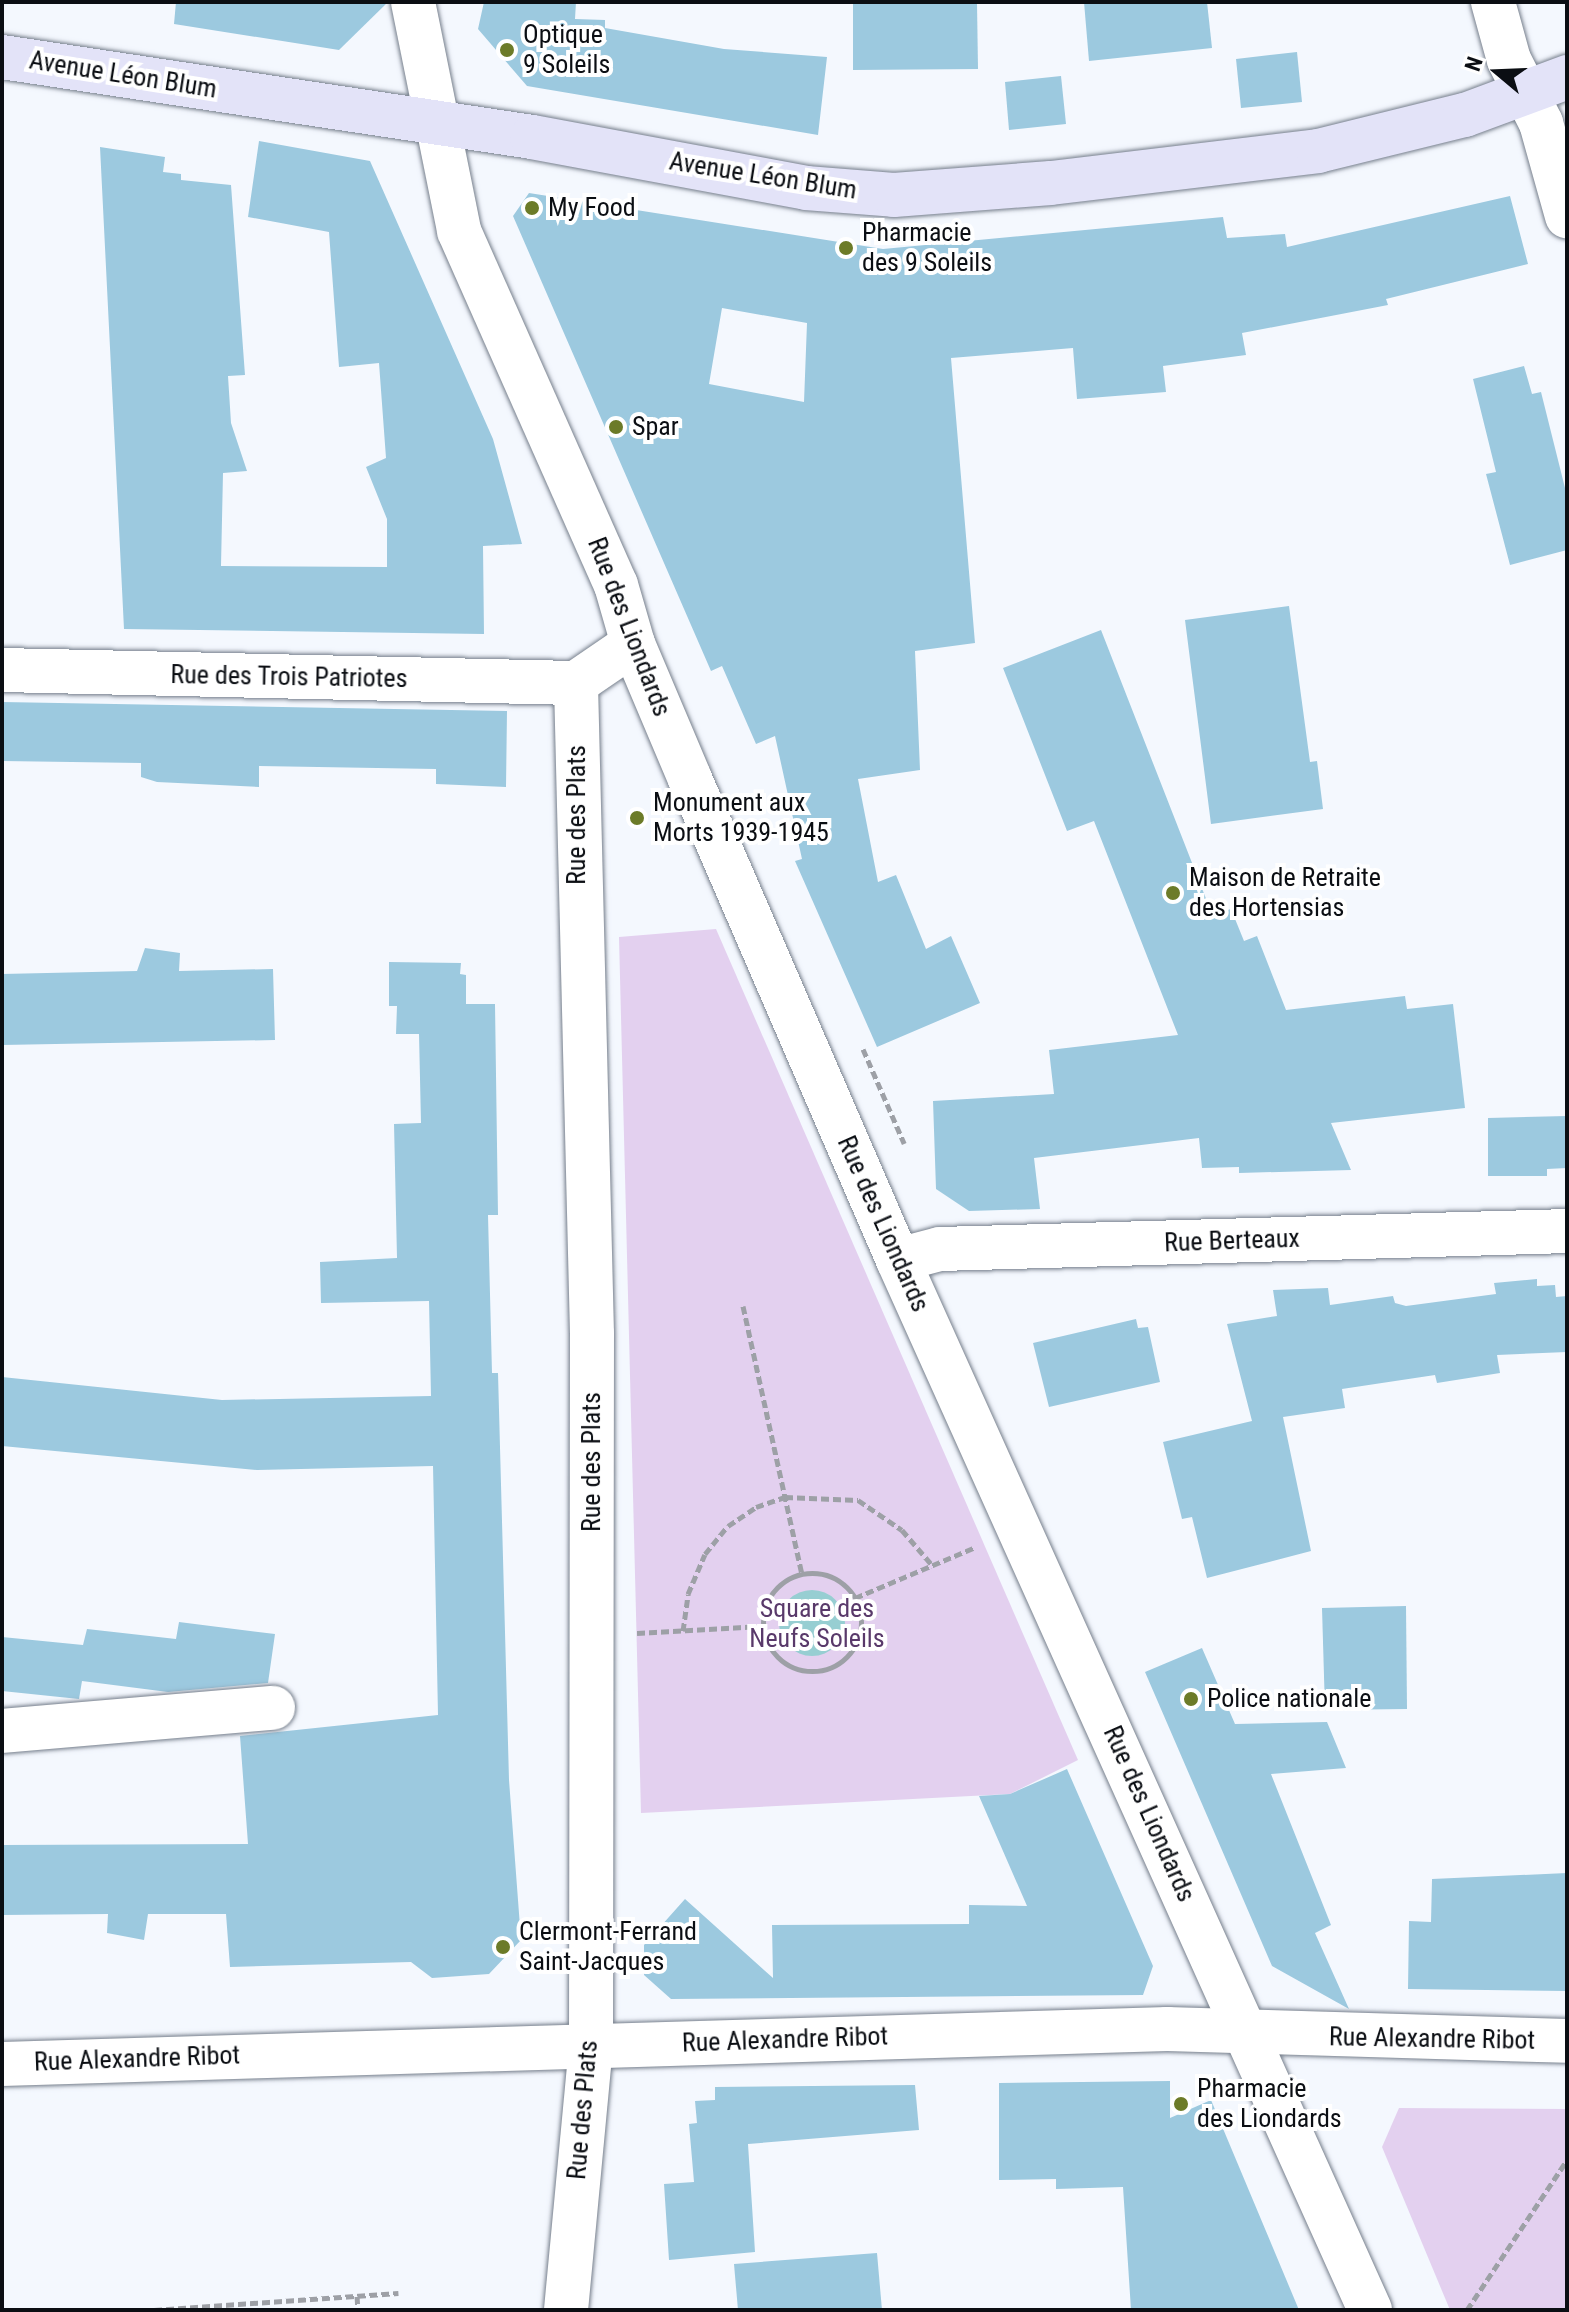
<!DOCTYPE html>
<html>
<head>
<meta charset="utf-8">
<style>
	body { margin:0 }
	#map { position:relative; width:1569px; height:2312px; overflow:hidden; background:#f4f8fe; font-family:"Roboto Condensed",sans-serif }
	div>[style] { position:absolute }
	.green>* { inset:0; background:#e3d0ef }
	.water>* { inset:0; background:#97ced2 }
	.round { border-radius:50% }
	.building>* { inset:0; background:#9cc9df }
	.path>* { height:5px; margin-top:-2.5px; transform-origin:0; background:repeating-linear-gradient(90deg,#9da0a6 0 8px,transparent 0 12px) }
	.path>.ring { margin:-2.5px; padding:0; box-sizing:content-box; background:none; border:5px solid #9da0a6; border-radius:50% }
	.roads { filter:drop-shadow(0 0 2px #767f8c) drop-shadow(0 0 2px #767f8c) }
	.minor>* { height:44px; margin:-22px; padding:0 22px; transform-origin:22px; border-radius:22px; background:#fff }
	.major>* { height:44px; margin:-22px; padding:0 22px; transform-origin:22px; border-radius:22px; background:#e3e3f8 }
	.dots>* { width:22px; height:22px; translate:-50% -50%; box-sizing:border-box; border:4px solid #fff; border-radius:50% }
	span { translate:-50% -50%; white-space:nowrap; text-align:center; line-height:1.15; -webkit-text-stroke:8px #fff; paint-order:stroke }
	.poi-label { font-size:26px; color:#0b0e13 }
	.left { translate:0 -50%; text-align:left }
	.street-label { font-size:26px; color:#0b0e13 }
	.park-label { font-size:26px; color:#59396a }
	.frame { position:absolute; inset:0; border:4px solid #0b0e13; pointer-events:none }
	.north { position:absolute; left:1457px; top:32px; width:80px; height:80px; -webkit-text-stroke:6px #fff; paint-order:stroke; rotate:289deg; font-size:22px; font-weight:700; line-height:32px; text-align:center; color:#0b0e13 }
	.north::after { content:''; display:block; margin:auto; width:28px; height:36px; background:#0b0e13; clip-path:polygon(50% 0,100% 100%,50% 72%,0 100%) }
</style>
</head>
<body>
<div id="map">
	<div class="green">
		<i style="clip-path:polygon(716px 929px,1078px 1760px,1010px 1794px,641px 1813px,619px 937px)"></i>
		<i style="clip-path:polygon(1399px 2108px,1567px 2109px,1567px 2310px,1450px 2310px,1382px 2147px)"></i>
	</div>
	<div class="water">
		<i class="round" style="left:779px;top:1590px;width:66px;height:66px"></i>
	</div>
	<div class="building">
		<i style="clip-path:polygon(176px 2px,388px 2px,339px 50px,174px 24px)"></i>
		<i style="clip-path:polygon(484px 2px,576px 2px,575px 19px,605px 20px,605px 28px,724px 49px,827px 57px,818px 135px,527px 86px,478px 29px)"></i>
		<i style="clip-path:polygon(1084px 2px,1207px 2px,1212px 48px,1089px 61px)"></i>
		<i style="clip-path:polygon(977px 3px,978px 69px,853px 70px,853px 4px)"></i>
		<i style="clip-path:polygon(1297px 52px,1302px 102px,1241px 108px,1236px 59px)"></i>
		<i style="clip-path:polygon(1061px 76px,1066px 124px,1009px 130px,1005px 82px)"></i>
		<i style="clip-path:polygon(259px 141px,370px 161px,493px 439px,522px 544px,483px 546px,484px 634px,124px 629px,100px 147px,165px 157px,163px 172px,181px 174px,181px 180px,231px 185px,245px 375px,228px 376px,231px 423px,247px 471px,223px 473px,221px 566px,387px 567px,387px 519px,366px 467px,386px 458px,379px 363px,339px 367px,329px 232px,248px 217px)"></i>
		<i style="clip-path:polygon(evenodd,529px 193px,883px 249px,1223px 217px,1227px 238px,1285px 234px,1287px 247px,1510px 196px,1528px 264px,1386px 299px,1388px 305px,1242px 333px,1246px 355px,1163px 366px,1166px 392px,1077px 399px,1073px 348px,951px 358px,975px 643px,915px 651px,920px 770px,858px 779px,878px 882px,896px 875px,926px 949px,951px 936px,980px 1003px,877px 1047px,795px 861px,802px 859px,775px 736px,756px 744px,722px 666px,711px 671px,513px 216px,529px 193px,722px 308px,807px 323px,804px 402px,709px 384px,722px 308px)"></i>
		<i style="clip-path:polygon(1524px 366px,1532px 394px,1541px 392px,1567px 496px,1567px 550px,1510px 565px,1486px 474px,1496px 472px,1473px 379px)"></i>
		<i style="clip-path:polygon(1289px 606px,1310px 762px,1317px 761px,1323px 809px,1211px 824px,1185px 620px)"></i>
		<i style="clip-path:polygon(1101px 630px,1212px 914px,1231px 909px,1244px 941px,1257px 936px,1286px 1010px,1405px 996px,1407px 1009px,1453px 1004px,1465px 1108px,1331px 1123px,1351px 1170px,1239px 1173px,1239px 1167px,1202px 1168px,1199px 1138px,1034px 1158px,1040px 1209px,969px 1211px,936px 1189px,933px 1101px,1054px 1094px,1049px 1050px,1178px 1035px,1094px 821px,1067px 831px,1003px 668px)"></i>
		<i style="clip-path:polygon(2px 702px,507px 711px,506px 787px,436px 784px,436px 769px,259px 766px,259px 787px,157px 782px,141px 777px,141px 763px,2px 761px)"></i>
		<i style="clip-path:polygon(145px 948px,180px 953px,179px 971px,273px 969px,275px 1040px,2px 1045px,2px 974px,137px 971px)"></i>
		<i style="clip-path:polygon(389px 962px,461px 963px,460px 974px,466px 975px,466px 1004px,495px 1004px,498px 1215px,488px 1215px,492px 1373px,498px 1373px,509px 1780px,521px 1940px,489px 1974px,432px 1978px,411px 1962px,230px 1967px,226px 1914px,148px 1914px,144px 1940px,107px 1933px,108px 1914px,2px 1915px,2px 1845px,248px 1844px,240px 1736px,438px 1715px,433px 1466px,257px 1470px,2px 1446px,2px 1377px,222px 1400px,431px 1396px,429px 1301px,321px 1303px,320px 1262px,397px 1258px,394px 1124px,421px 1123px,419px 1034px,396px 1034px,397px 1006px,389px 1006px)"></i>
		<i style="clip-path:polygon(1567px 1116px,1567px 1168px,1547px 1169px,1547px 1176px,1488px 1176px,1488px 1118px)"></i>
		<i style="clip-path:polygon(1537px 1279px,1537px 1286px,1555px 1285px,1556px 1297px,1567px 1296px,1567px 1352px,1497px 1355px,1500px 1373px,1437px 1383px,1435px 1375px,1342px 1389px,1345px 1408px,1283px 1417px,1311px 1551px,1207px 1578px,1192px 1517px,1182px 1519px,1163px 1442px,1252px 1421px,1227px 1324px,1277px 1316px,1273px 1290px,1328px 1288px,1330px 1305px,1393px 1296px,1395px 1303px,1406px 1306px,1496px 1294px,1494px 1283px)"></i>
		<i style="clip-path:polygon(1136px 1319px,1138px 1328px,1148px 1327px,1160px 1382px,1049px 1407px,1033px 1343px)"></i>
		<i style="clip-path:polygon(1406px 1606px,1407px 1709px,1325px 1710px,1322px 1608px)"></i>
		<i style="clip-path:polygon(179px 1622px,275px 1634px,268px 1683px,168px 1692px,82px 1681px,79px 1699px,2px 1691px,2px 1637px,83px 1645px,87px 1629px,176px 1639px)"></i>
		<i style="clip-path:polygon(1202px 1648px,1235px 1724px,1327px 1722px,1346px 1768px,1271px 1774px,1331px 1925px,1315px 1933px,1349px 2009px,1272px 1966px,1145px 1672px)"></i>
		<i style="clip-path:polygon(1067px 1769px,1153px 1966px,1143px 1995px,671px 1999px,644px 1975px,644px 1945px,685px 1899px,773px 1978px,772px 1925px,969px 1924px,969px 1905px,1027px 1906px,979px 1796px,1010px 1794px)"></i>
		<i style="clip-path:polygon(1567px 1873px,1567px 1991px,1408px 1989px,1409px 1921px,1431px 1922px,1432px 1879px)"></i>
		<i style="clip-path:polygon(1170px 2081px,1170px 2118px,1211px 2100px,1299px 2310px,1131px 2310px,1123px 2187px,1056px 2189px,1056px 2179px,999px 2180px,999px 2083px)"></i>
		<i style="clip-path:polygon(915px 2085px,919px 2130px,748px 2144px,755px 2252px,669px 2260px,664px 2184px,694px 2182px,689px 2124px,697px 2123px,695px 2101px,715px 2100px,715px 2087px)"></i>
		<i style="clip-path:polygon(877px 2253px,882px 2310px,738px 2310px,734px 2264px)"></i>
	</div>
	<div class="path">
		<i style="left:863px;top:1049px;width:103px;rotate:66.4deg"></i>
		<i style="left:743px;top:1306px;width:274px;rotate:77.6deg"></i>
		<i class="ring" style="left:763px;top:1573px;width:93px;height:93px"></i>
		<i style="left:855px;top:1598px;width:131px;rotate:-22.9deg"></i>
		<i style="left:683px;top:1631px;width:37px;rotate:-82deg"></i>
		<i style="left:688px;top:1594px;width:43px;rotate:-67deg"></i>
		<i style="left:705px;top:1554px;width:36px;rotate:-51deg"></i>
		<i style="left:728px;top:1526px;width:34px;rotate:-34deg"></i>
		<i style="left:756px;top:1507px;width:31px;rotate:-19deg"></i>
		<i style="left:785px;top:1497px;width:73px;rotate:2.4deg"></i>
		<i style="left:858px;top:1500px;width:53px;rotate:34.3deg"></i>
		<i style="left:902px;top:1530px;width:48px;rotate:49.3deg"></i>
		<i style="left:637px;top:1633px;width:125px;rotate:-3.2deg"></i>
		<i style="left:357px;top:2296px;width:14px;rotate:86deg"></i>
		<i style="left:154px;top:2310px;width:245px;rotate:-4deg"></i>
		<i style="left:1467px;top:2310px;width:180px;rotate:-56.3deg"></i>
	</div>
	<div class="roads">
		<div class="minor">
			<i style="left:413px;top:2px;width:234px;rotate:78.6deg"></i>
			<i style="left:459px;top:231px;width:387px;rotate:66.1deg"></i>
			<i style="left:616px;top:585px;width:61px;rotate:73.9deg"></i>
			<i style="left:633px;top:644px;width:147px;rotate:67.1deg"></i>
			<i style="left:690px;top:779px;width:524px;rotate:66.61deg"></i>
			<i style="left:898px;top:1260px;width:1151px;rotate:65.79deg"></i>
			<i style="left:1493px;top:2px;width:60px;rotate:74.6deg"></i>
			<i style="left:1509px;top:60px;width:71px;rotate:63.1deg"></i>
			<i style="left:1541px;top:123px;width:97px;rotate:74.4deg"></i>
			<i style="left:2px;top:670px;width:574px;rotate:1.3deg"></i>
			<i style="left:898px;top:1260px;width:43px;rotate:-14.7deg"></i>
			<i style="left:940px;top:1249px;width:627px;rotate:-1.64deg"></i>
			<i style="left:2px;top:1731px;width:272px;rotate:-4.9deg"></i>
			<i style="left:2px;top:2064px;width:1166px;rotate:-1.72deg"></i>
			<i style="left:1167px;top:2029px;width:400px;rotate:1.7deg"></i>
			<i style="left:566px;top:2310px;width:266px;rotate:-84.6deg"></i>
			<i style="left:591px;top:2045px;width:711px;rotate:-89.92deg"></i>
			<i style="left:592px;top:1334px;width:651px;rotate:-91.41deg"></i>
			<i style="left:576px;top:683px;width:69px;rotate:-34.4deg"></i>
		</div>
		<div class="major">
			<i style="left:2px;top:57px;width:536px;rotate:8.58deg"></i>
			<i style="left:532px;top:137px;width:279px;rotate:10.5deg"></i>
			<i style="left:806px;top:188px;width:88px;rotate:4.5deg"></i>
			<i style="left:894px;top:195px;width:157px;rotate:-4.4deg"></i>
			<i style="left:1051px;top:183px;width:269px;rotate:-6.8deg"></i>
			<i style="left:1318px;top:151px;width:151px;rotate:-13.8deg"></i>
			<i style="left:1465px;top:115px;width:109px;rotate:-20.4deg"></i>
		</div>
	</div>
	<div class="dots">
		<i style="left:507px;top:50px;background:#6c7b28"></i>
		<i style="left:532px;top:208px;background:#6c7b28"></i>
		<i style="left:846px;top:248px;background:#6c7b28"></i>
		<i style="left:616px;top:427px;background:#6c7b28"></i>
		<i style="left:637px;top:818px;background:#6c7b28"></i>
		<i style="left:1173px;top:893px;background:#6c7b28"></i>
		<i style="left:1191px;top:1699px;background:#6c7b28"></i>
		<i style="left:503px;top:1947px;background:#6c7b28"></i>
		<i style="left:1181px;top:2104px;background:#6c7b28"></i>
	</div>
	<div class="poi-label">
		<span class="left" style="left:523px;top:50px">Optique<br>9 Soleils</span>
		<span class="left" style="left:548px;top:208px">My Food</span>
		<span class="left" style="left:862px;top:248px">Pharmacie<br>des 9 Soleils</span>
		<span class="left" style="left:632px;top:427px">Spar</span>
		<span class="left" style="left:653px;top:818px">Monument aux<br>Morts 1939-1945</span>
		<span class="left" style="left:1189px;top:893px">Maison de Retraite<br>des Hortensias</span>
		<span class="left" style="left:1207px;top:1699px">Police nationale</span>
		<span class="left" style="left:519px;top:1947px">Clermont-Ferrand<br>Saint-Jacques</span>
		<span class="left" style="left:1197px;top:2104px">Pharmacie<br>des Liondards</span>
	</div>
	<div class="street-label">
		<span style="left:123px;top:75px;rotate:9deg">Avenue Léon Blum</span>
		<span style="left:763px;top:176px;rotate:9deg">Avenue Léon Blum</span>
		<span style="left:629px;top:627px;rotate:69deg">Rue des Liondards</span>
		<span style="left:289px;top:677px;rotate:1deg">Rue des Trois Patriotes</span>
		<span style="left:577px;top:815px;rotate:-90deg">Rue des Plats</span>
		<span style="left:883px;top:1224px;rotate:66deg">Rue des Liondards</span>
		<span style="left:1232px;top:1241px;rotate:-2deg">Rue Berteaux</span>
		<span style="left:592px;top:1462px;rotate:-90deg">Rue des Plats</span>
		<span style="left:1149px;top:1814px;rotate:66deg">Rue des Liondards</span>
		<span style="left:1432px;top:2039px;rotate:1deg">Rue Alexandre Ribot</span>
		<span style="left:785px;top:2040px;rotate:-2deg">Rue Alexandre Ribot</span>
		<span style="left:137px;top:2059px;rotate:-2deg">Rue Alexandre Ribot</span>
		<span style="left:583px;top:2110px;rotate:-85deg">Rue des Plats</span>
	</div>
	<div class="park-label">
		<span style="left:817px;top:1624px">Square des<br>Neufs Soleils</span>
	</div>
	<div class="frame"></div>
	<div class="north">N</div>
</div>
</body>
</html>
